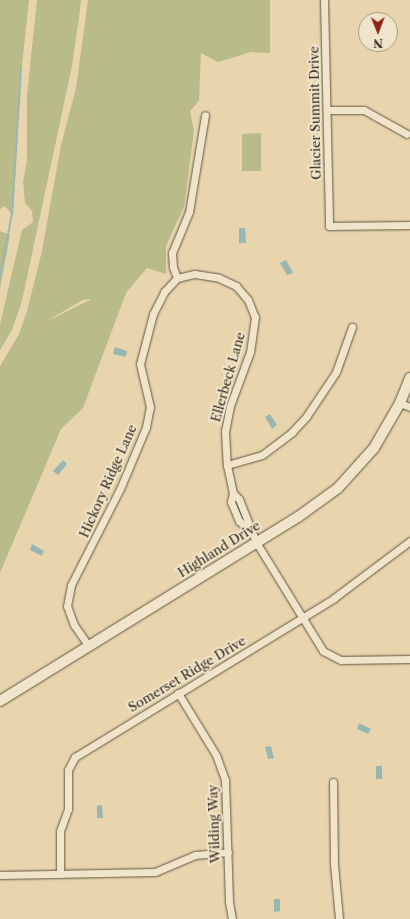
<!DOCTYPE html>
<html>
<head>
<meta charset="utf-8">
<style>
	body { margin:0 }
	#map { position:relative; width:410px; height:919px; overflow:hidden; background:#e8d5ad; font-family:"Libre Caslon Text",serif }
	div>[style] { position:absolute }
	.green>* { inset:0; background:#b9bc88 }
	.water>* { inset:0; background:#99b7b2 }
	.stream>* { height:2px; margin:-1px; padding:0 1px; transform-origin:1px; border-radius:1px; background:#99b7b2 }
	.roads { filter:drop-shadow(0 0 1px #615642) drop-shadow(0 0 1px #615642) }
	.street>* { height:7px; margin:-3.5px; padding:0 3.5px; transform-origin:3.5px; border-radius:3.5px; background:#f0e4ca }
	.secondary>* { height:10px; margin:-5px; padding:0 5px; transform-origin:5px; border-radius:5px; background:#f0e4ca }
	span { translate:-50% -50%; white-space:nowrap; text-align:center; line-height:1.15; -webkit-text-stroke:4px #f0e4ca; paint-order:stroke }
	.street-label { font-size:13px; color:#342b1e }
	.north { position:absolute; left:358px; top:12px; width:40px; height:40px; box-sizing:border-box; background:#f0e4ca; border:1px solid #a59a85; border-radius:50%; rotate:179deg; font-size:11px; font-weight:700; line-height:16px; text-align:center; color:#342b1e }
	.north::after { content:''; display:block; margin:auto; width:14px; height:18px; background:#8f2418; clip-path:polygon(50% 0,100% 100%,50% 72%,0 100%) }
</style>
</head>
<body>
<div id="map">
	<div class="green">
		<i style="clip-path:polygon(0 0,29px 0,21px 75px,13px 216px,5px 206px,0 209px)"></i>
		<i style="clip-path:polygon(37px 0,81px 0,79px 18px,72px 66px,22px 301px,12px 330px,0 350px,0 324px,22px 230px,33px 222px,32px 211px,25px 203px,23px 181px,27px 161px,27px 95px)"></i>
		<i style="clip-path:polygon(evenodd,88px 0,270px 0,270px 53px,251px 52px,218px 62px,201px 53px,199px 101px,190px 111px,194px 131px,184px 207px,166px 246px,166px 274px,147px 268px,126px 293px,83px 408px,61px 429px,0 573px,0 366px,19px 334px,27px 311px,42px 251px,61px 145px,76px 88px,88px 0,90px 299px,90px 300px,43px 323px,83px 300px,90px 299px)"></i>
		<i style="clip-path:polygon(261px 133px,261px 171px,242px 171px,242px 134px)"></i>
		<i style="clip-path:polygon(0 231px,10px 235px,0 289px)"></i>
	</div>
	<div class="water">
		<i style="clip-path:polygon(239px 228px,245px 228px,246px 243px,239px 243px)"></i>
		<i style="clip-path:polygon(286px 260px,293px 273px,287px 275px,280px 263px)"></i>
		<i style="clip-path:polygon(115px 347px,127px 351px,126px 357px,113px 354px)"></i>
		<i style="clip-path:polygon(270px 414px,277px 425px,272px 429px,265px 417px)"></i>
		<i style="clip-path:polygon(63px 460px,67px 464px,58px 475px,53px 471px)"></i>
		<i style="clip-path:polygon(32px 544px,44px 551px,42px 556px,30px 550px)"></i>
		<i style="clip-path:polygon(359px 723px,371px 729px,368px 734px,357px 729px)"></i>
		<i style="clip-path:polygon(271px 746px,274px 758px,268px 759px,265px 747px)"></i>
		<i style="clip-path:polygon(376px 766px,382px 766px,382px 779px,376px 779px)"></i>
		<i style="clip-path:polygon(102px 805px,103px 818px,97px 818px,97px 806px)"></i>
		<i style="clip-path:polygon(274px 899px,280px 899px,280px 911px,274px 912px)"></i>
	</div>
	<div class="stream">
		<i style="left:0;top:277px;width:65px;rotate:-79.4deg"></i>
		<i style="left:12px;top:213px;width:145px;rotate:-86.4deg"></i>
	</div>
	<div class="roads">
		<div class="street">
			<i style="left:324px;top:0;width:226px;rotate:88.7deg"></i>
			<i style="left:329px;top:226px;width:81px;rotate:-0.7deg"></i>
			<i style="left:327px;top:110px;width:37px"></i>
			<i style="left:364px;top:110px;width:49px;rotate:29.2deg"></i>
			<i style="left:177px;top:278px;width:18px;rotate:-13deg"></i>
			<i style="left:195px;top:274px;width:24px;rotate:9deg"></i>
			<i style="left:219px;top:278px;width:19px;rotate:25deg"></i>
			<i style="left:236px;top:286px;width:18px;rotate:49deg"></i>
			<i style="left:248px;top:300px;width:18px;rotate:68deg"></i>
			<i style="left:255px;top:317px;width:35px;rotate:98deg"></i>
			<i style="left:250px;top:352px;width:58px;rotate:110.3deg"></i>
			<i style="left:230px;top:406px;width:25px;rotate:101deg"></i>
			<i style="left:225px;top:431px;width:34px;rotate:87deg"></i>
			<i style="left:227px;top:465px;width:29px;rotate:78deg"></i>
			<i style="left:233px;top:493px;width:9px;rotate:103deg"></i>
			<i style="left:231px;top:502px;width:21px;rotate:67deg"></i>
			<i style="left:239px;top:521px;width:13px;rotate:39deg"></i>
			<i style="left:177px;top:278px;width:12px;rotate:-110deg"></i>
			<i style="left:173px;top:267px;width:14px;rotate:-94deg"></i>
			<i style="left:172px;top:253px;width:44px;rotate:-67.5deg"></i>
			<i style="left:189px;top:212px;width:98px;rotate:-80.6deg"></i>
			<i style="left:400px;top:403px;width:11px;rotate:22deg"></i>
			<i style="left:227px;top:465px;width:36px;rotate:-16deg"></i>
			<i style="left:262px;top:455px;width:38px;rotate:-37deg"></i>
			<i style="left:292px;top:432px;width:21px;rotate:-47deg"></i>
			<i style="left:306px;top:417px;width:54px;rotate:-56.3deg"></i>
			<i style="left:336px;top:372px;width:48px;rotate:-70.4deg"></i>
			<i style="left:233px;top:493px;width:8px;rotate:45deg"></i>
			<i style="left:239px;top:499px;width:46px;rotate:68.4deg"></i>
			<i style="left:256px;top:542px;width:128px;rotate:58.4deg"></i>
			<i style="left:323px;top:651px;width:20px;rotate:27deg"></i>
			<i style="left:341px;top:660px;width:69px;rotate:-0.8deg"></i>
			<i style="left:88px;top:645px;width:24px;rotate:-125deg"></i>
			<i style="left:74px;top:625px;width:20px;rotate:-110deg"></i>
			<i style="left:67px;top:606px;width:21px;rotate:-79deg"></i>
			<i style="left:71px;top:585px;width:108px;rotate:-63deg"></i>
			<i style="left:120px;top:489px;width:67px;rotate:-67.2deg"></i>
			<i style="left:146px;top:427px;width:20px;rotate:-79deg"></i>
			<i style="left:150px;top:407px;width:44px;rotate:-103.1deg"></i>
			<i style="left:140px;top:364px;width:52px;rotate:-75.4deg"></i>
			<i style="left:153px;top:314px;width:25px;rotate:-63deg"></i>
			<i style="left:164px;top:292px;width:19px;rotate:-47deg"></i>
			<i style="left:178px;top:693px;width:73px;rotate:58.5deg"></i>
			<i style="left:216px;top:755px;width:27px;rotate:70deg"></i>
			<i style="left:225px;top:780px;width:122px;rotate:88.1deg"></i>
			<i style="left:229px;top:902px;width:17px;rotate:80deg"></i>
			<i style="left:333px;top:782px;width:82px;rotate:89.3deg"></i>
			<i style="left:334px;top:864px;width:55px;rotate:84.8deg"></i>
			<i style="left:60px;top:874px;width:43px;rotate:-90deg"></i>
			<i style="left:60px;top:831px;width:23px;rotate:-70deg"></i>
			<i style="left:68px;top:809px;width:39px;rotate:-90deg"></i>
			<i style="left:68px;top:770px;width:15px;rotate:-62deg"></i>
			<i style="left:75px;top:757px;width:304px;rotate:-31.5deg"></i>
			<i style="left:334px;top:598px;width:95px;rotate:-36.9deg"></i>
			<i style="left:0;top:875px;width:155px;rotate:-1.1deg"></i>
			<i style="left:155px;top:872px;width:43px;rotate:-23deg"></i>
			<i style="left:195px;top:855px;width:33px;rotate:-5deg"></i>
		</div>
		<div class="secondary">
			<i style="left:0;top:701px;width:350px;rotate:-31.7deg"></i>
			<i style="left:298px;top:517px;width:49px;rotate:-35.9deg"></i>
			<i style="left:338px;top:488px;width:54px;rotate:-48deg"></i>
			<i style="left:374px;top:448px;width:52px;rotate:-60deg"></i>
			<i style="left:400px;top:403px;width:27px;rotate:-68deg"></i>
		</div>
	</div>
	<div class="street-label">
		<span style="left:315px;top:113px;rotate:-91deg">Glacier Summit Drive</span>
		<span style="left:228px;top:377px;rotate:-74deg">Ellerbeck Lane</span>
		<span style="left:108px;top:481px;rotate:-66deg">Hickory Ridge Lane</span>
		<span style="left:219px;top:549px;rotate:-32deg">Highland Drive</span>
		<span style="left:187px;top:674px;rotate:-31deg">Somerset Ridge Drive</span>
		<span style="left:214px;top:824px;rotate:-92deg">Wilding Way</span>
	</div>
	<div class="north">N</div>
</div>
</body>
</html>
